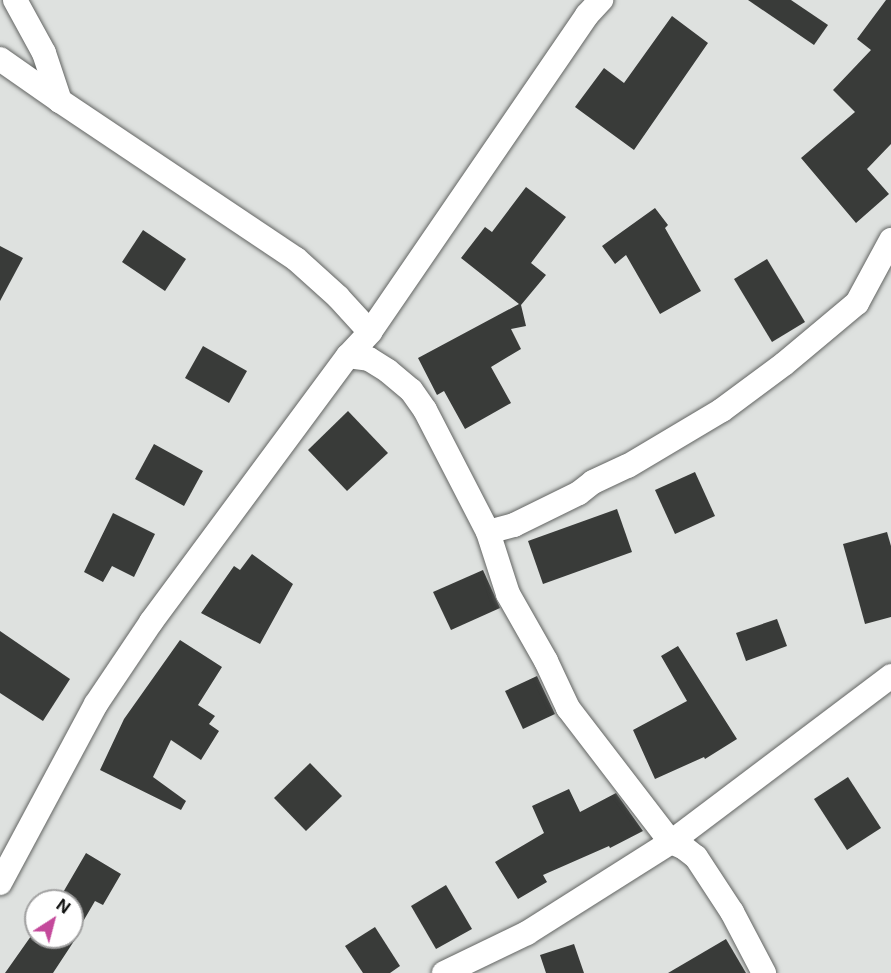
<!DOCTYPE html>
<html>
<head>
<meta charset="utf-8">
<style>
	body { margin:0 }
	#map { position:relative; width:891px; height:973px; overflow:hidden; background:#dee1df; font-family:Inter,sans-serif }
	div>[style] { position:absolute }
	.building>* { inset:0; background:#393b39 }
	.roads { filter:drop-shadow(0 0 2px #626462) drop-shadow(0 0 2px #626462) }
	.minor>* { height:24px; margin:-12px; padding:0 12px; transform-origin:12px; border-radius:12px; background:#fff }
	span { translate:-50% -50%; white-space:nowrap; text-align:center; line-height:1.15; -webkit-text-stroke:6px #fff; paint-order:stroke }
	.north { position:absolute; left:24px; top:889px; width:60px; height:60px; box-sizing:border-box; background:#fff; border:2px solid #a1a1a1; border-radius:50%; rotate:36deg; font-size:16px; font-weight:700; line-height:24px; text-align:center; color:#141514 }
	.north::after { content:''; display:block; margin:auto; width:21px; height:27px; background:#c4499b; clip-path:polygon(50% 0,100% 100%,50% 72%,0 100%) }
</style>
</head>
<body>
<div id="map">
	<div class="building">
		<i style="clip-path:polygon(748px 0,791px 0,828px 25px,814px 45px)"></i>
		<i style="clip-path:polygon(886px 0,891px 0,891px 144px,867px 169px,889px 194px,856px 223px,801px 158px,855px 112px,833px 90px,871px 50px,857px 39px)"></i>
		<i style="clip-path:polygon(672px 16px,708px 43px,634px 150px,575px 107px,604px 68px,624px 83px)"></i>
		<i style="clip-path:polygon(526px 187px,566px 217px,531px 263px,546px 275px,521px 305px,526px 326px,511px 329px,521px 349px,491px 367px,511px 403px,465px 429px,444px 391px,437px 395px,418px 358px,519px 304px,461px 258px,485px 227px,492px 232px)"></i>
		<i style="clip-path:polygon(655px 208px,668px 225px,665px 228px,701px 291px,660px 314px,626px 255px,615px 264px,602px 246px)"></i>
		<i style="clip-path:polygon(143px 230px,186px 259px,165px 291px,122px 262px)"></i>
		<i style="clip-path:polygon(0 246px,23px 258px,0 301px)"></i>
		<i style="clip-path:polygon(767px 259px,805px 322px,772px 342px,734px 279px)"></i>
		<i style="clip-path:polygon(203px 346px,247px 371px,229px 403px,185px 378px)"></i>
		<i style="clip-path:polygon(348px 411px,388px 453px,347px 491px,308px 450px)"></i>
		<i style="clip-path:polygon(154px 444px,203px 471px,184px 506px,135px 479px)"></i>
		<i style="clip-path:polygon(695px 472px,715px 516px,675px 534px,655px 490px)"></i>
		<i style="clip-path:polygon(617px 509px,632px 552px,543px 584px,528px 541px)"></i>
		<i style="clip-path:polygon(113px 513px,155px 534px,134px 577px,112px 566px,103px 582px,84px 572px)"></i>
		<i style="clip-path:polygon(887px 532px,891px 546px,891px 617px,865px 624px,843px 544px)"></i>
		<i style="clip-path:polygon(252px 554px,293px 584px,260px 644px,201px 613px,234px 566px,240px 570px)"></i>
		<i style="clip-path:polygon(483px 570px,500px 608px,451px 630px,433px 592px)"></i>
		<i style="clip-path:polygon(777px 619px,787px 646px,746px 661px,736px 633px)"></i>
		<i style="clip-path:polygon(0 631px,70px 679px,43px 721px,0 693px)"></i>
		<i style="clip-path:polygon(180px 640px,222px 667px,198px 705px,215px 716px,209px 724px,219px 731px,201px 760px,171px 740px,153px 777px,186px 801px,181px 810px,100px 770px,124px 719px)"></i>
		<i style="clip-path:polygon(678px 646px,737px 739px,705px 759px,704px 757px,655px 779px,633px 730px,687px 701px,661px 656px)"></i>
		<i style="clip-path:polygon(537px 676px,555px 714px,523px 729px,505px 691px)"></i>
		<i style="clip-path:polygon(310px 763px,342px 796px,306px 831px,274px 798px)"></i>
		<i style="clip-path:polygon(848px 777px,881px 828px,847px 850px,814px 799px)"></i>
		<i style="clip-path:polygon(569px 789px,580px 812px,616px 793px,643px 831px,610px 848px,609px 846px,543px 875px,547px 882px,518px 899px,495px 862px,544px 833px,532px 806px)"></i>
		<i style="clip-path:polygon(86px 853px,121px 874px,103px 905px,95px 901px,74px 937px,76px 938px,53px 973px,5px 973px,36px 929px,36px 937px,72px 937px,72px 901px,58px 901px)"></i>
		<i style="clip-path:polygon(446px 885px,472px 929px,436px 949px,411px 906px)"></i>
		<i style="clip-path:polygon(375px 927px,400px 966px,390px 973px,363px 973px,345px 946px)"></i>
		<i style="clip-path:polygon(726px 939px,746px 973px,668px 973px)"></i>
		<i style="clip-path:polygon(574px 944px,584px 973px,546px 973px,540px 955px)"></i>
	</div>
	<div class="roads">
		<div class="minor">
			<i style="left:15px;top:0;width:60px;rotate:61.3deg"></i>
			<i style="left:44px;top:53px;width:51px;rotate:71.6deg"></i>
			<i style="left:60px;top:101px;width:284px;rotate:33.8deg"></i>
			<i style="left:296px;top:259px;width:57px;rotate:42.1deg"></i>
			<i style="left:338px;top:297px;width:47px;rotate:47.6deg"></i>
			<i style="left:0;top:59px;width:73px;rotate:35deg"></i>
			<i style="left:348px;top:356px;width:21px;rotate:8deg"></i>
			<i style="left:369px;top:359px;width:22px;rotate:32deg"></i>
			<i style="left:388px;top:371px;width:30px;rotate:40deg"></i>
			<i style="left:411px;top:390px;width:24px;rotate:55deg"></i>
			<i style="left:425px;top:410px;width:137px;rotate:62.7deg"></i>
			<i style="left:488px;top:532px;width:65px;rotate:72.1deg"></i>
			<i style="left:508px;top:594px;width:77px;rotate:60.4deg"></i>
			<i style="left:546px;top:661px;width:52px;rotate:64.9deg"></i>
			<i style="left:568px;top:708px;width:169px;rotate:52.5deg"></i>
			<i style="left:671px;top:842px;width:13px;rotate:23deg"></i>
			<i style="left:683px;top:847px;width:16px;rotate:38deg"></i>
			<i style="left:696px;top:857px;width:66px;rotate:56.8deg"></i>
			<i style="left:732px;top:912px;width:69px;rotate:62.3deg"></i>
			<i style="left:488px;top:532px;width:27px;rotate:-15deg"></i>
			<i style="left:514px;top:525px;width:72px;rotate:-26.2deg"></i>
			<i style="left:579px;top:493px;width:18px;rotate:-38deg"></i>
			<i style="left:593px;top:482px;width:38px;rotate:-25deg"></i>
			<i style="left:628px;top:466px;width:109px;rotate:-30.8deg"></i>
			<i style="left:722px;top:410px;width:77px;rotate:-36.6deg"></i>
			<i style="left:784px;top:364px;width:95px;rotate:-39.9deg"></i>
			<i style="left:857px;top:303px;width:72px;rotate:-61.6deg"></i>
			<i style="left:0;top:883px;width:203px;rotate:-61.8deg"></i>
			<i style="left:96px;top:704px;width:99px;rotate:-56.1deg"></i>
			<i style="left:151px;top:622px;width:331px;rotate:-53.5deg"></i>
			<i style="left:348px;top:356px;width:33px;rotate:-47deg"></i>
			<i style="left:370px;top:332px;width:384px;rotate:-55.6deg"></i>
			<i style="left:587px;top:15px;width:21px;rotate:-47deg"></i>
			<i style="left:444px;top:973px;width:92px;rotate:-25.7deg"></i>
			<i style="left:527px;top:933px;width:170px;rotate:-32.3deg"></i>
			<i style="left:671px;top:842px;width:276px;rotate:-37deg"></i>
		</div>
	</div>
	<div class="north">N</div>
</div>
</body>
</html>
